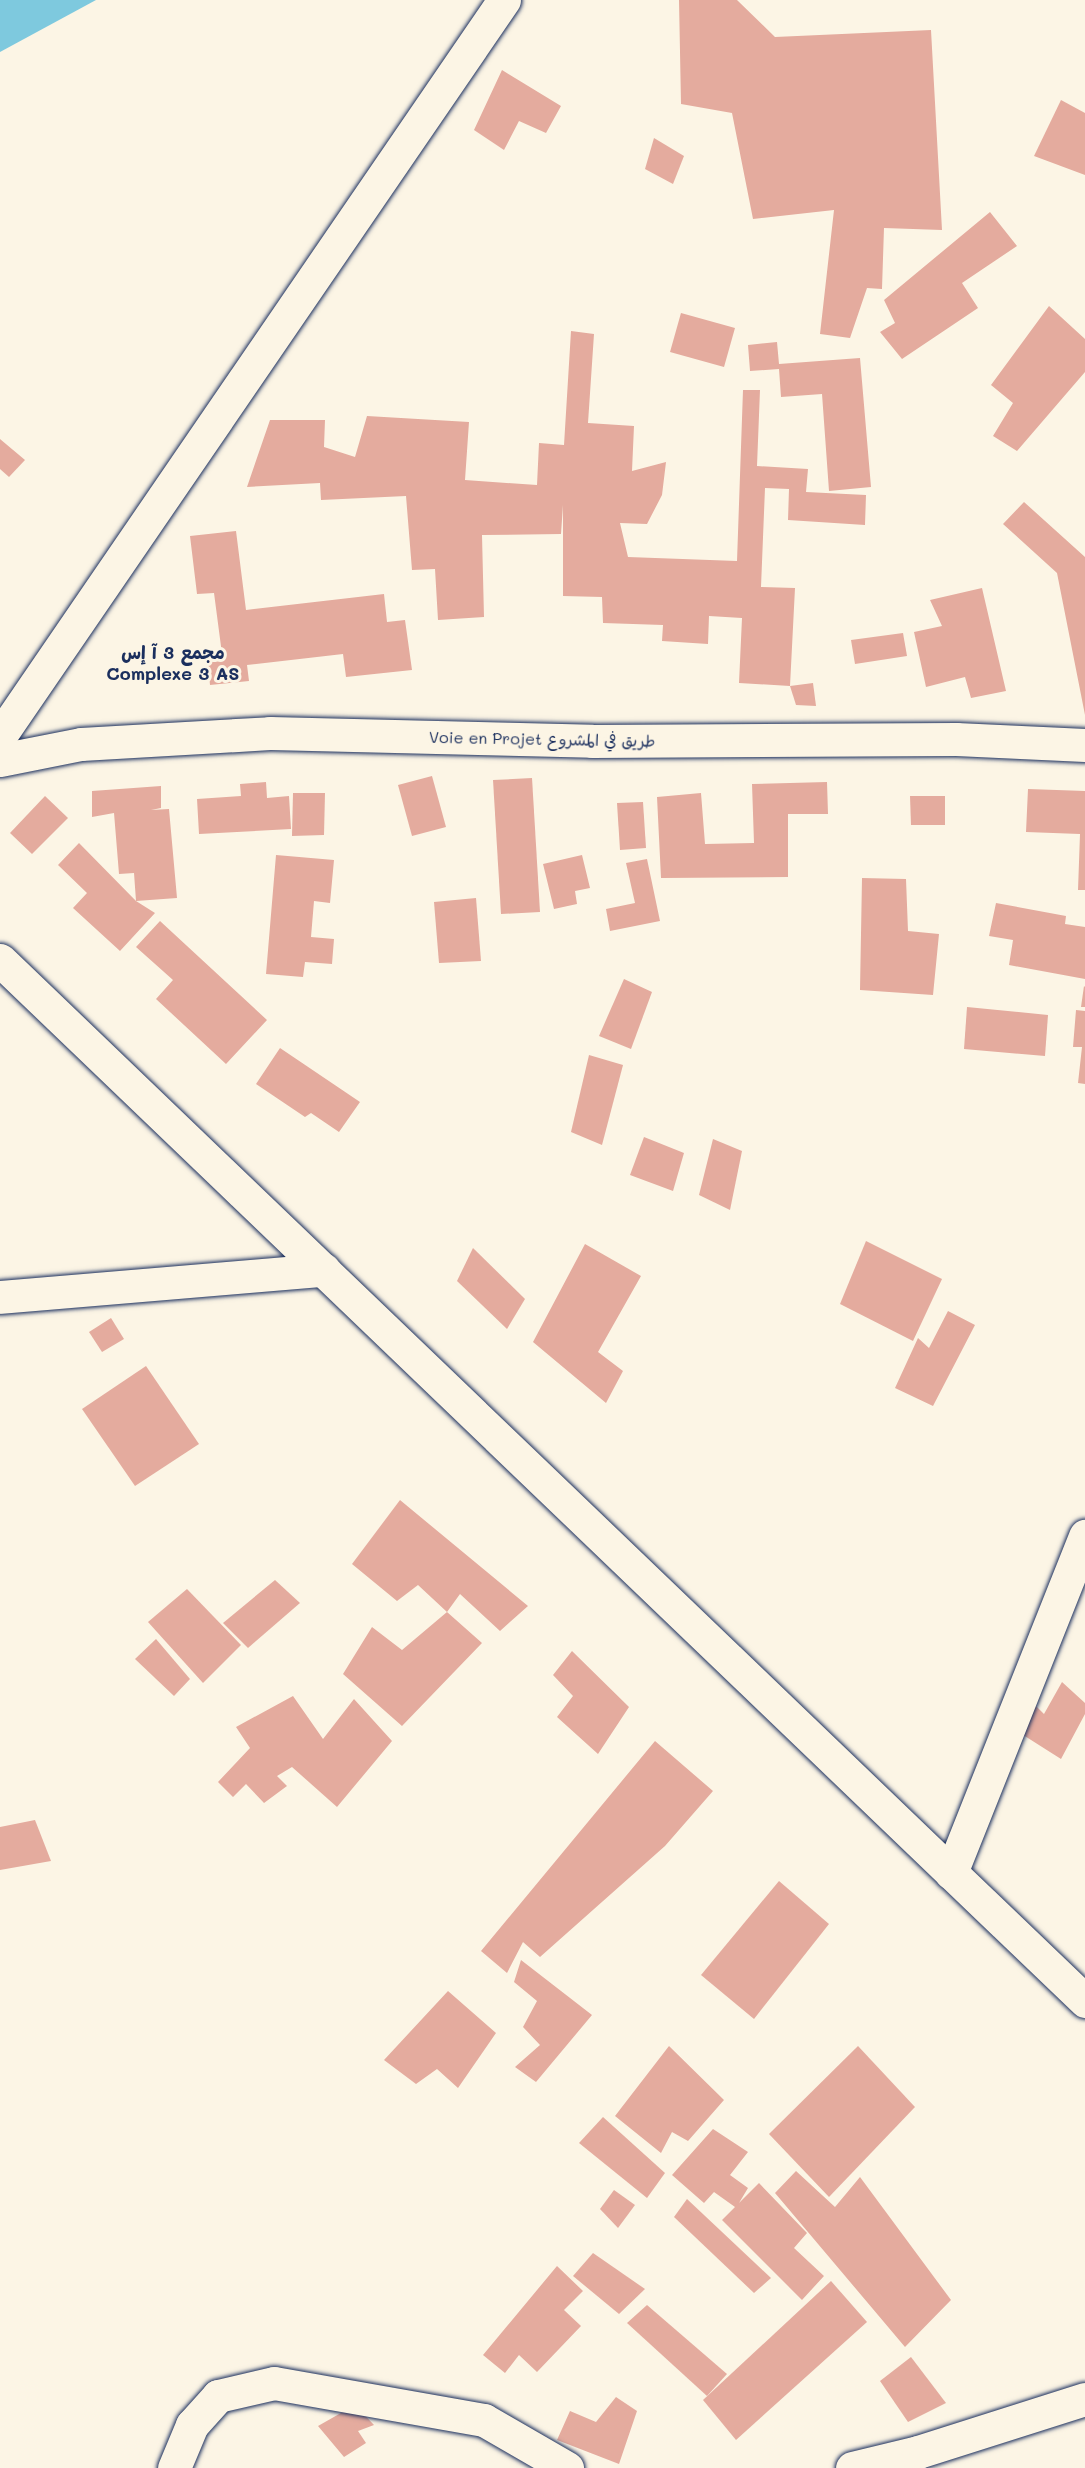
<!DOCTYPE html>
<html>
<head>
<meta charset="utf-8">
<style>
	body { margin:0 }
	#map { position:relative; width:1085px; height:2468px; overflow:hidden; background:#fcf5e5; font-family:Mali,"Playpen Sans Arabic",sans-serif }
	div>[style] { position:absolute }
	.water>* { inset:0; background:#7ec9de }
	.building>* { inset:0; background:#e4ab9e }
	.roads { filter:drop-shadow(0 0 2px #1b2f5e) drop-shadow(0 0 2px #1b2f5e) }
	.street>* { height:33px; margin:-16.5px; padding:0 16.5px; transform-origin:16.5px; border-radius:16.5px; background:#fcf5e5 }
	.secondary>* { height:33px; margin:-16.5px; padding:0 16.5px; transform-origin:16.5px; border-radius:16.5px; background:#fcf5e5 }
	span { translate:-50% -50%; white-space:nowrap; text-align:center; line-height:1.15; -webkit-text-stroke:6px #fcf5e5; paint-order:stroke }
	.street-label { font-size:16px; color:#1b2f5e }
	.neighbourhood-label { font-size:18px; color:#1b2f5e; font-weight:700 }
</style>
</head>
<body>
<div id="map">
	<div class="water">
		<i style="clip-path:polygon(0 0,96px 0,0 52px)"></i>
	</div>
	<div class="building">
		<i style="clip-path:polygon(679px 0,737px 0,775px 37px,931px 30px,942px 230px,884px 228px,882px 289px,867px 288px,850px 338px,820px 334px,834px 210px,753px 219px,732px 113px,681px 104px)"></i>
		<i style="clip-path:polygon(502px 70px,561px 106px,546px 133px,519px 121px,504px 150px,474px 130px)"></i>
		<i style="clip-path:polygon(1061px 100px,1085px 113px,1085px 175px,1034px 156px)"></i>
		<i style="clip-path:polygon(654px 138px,684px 156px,673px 184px,645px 169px)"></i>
		<i style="clip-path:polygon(990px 212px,1017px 246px,962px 283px,978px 308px,902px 359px,880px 332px,895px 323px,884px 300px)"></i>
		<i style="clip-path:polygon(1049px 306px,1085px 339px,1085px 372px,1017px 451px,993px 436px,1013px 403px,991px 385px)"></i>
		<i style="clip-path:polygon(681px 313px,735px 328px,724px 367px,670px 352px)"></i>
		<i style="clip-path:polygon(571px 331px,594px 334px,588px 423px,634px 426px,632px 471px,666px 462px,662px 495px,647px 524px,620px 523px,628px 557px,737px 561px,743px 390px,760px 390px,757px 466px,808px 469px,806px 492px,866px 495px,865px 525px,788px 520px,789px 489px,765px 488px,761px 587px,795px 588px,790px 686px,739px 683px,742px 618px,709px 616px,708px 644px,662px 641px,663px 625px,603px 623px,602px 597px,563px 596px,563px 505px,561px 534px,482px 535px,484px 617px,438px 620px,435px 569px,412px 570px,406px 496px,321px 500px,320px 483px,247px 487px,270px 420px,325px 420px,324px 447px,355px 457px,367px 416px,469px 422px,465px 480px,537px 485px,539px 443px,564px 445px)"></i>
		<i style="clip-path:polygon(777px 342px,779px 364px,860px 358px,871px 487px,829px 491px,822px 394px,781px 397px,779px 369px,750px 371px,748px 345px)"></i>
		<i style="clip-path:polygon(0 439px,25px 460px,9px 477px,0 469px)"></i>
		<i style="clip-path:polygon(1024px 502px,1085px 557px,1085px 715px,1057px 573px,1003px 524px)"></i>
		<i style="clip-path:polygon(236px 531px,246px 610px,384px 594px,387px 622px,405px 620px,412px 670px,346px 677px,343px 654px,247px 665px,249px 681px,210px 685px,207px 655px,222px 654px,214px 593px,197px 594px,190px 536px)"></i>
		<i style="clip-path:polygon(982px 588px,1006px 691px,971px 698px,965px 677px,926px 687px,914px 632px,942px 626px,930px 600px)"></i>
		<i style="clip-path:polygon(903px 633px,907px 656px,855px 664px,851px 640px)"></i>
		<i style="clip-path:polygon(813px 683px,816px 706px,796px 705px,790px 686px)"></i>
		<i style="clip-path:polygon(432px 776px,446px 827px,412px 836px,398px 785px)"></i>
		<i style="clip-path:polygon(532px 778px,540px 912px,501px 914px,493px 780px)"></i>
		<i style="clip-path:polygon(266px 782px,267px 798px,289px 796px,291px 829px,199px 834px,197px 799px,241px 796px,240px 784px)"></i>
		<i style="clip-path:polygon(827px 782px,828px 814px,788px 814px,788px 877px,661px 878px,657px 797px,701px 793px,705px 844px,754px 843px,752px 784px)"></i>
		<i style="clip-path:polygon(161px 786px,161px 808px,151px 810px,169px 809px,177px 898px,136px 901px,155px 913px,120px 951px,73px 908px,87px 893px,58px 865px,79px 843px,136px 901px,134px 873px,119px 874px,114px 813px,92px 817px,92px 791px)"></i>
		<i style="clip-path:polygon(1028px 789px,1085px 791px,1085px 890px,1078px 890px,1080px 834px,1026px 832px)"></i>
		<i style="clip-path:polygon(293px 793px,325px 793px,324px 835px,292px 836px)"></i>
		<i style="clip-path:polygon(45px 796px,68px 818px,32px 854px,10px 833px)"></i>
		<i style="clip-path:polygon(910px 796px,945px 796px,945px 825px,911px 825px)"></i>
		<i style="clip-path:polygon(643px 802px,646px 848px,620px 850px,617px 803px)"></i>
		<i style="clip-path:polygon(276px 855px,334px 860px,330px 903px,314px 901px,311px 937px,334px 939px,332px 964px,305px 962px,303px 977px,266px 974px)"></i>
		<i style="clip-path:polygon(582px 855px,590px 888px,575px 891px,577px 904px,554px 909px,543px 864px)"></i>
		<i style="clip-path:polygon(647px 859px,660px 921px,610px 931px,606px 909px,635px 903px,626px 863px)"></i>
		<i style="clip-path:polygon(862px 878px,906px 879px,908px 931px,939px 934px,933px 995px,860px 990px)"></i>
		<i style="clip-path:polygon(476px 898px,481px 961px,439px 963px,434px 902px)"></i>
		<i style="clip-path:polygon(996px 903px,1066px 916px,1065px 924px,1085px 927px,1085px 979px,1009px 965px,1013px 940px,989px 936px)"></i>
		<i style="clip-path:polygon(160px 921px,267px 1020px,226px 1064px,156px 999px,173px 980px,136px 947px)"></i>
		<i style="clip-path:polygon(624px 979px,652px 992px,631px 1049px,599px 1036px)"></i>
		<i style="clip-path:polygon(1084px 986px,1085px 987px,1085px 1007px,1081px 1007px)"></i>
		<i style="clip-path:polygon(967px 1007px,1048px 1015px,1045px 1056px,964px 1049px)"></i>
		<i style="clip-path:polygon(1076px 1010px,1085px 1011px,1085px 1084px,1078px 1083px,1082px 1047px,1073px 1047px)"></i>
		<i style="clip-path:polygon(280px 1048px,360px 1102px,339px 1132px,311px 1113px,305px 1117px,256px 1084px)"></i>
		<i style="clip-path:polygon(589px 1055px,623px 1065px,602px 1145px,571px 1132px)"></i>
		<i style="clip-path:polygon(644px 1137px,684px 1153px,673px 1191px,630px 1175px)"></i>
		<i style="clip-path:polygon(713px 1139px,742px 1151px,730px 1210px,699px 1195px)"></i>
		<i style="clip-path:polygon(866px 1241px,942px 1279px,913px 1341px,840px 1304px)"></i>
		<i style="clip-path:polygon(585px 1244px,641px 1276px,598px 1352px,623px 1371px,606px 1403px,533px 1342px)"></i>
		<i style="clip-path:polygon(473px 1248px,525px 1299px,507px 1329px,457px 1281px)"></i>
		<i style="clip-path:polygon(948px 1311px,975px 1325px,933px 1406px,895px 1388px,918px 1338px,929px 1348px)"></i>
		<i style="clip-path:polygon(111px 1318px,124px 1339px,102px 1352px,89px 1332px)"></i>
		<i style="clip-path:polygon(146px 1366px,199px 1444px,135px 1486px,82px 1409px)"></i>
		<i style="clip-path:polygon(400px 1500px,528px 1606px,500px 1631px,460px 1594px,447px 1612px,418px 1585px,397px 1601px,352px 1564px)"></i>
		<i style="clip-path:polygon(275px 1580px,300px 1603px,248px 1648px,223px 1623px)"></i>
		<i style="clip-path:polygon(187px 1589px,241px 1645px,203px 1683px,148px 1622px)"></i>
		<i style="clip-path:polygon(447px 1612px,482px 1643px,402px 1726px,343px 1674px,372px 1627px,402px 1650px)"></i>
		<i style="clip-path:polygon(156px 1639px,190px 1679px,174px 1696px,135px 1659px)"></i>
		<i style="clip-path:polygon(572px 1651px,629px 1707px,598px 1754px,557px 1717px,573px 1696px,553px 1675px)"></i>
		<i style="clip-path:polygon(1062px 1682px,1085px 1703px,1085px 1714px,1061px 1759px,1020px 1733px,1032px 1702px,1044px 1714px)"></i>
		<i style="clip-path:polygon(293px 1696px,323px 1739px,354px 1699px,392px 1741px,337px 1807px,292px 1767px,277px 1776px,287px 1786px,264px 1803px,246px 1784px,233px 1797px,218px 1782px,250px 1748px,236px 1727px)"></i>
		<i style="clip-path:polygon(655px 1741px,713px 1791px,665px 1846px,540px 1957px,523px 1942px,507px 1973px,481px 1951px)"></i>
		<i style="clip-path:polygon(35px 1820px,51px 1861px,0 1870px,0 1827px)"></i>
		<i style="clip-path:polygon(779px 1881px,829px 1924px,754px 2019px,701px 1975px)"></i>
		<i style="clip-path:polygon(521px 1960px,592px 2015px,536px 2082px,515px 2067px,540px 2045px,523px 2027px,537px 2001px,514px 1982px)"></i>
		<i style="clip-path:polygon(448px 1991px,496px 2033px,458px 2088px,437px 2069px,416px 2084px,384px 2060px)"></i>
		<i style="clip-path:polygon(669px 2046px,724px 2100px,688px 2141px,672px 2132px,661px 2153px,615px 2116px)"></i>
		<i style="clip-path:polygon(858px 2046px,915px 2107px,829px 2197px,769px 2134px)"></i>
		<i style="clip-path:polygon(603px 2117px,665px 2173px,647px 2198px,579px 2143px)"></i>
		<i style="clip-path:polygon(713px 2129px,748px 2152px,730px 2175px,748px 2188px,739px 2203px,759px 2183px,807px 2233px,794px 2248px,824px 2276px,802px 2300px,722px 2220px,735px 2207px,714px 2192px,704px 2203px,672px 2175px)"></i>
		<i style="clip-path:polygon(796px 2171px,835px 2207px,860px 2177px,951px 2300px,905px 2347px,775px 2193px)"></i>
		<i style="clip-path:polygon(614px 2190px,635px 2205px,618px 2228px,600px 2209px)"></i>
		<i style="clip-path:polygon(687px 2199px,771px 2278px,754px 2293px,674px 2217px)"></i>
		<i style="clip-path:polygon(593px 2253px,645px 2289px,619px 2314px,573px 2276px)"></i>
		<i style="clip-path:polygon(557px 2266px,583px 2291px,564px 2310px,581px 2326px,537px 2372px,519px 2355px,505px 2373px,483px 2355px)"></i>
		<i style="clip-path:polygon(831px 2281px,867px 2322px,736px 2440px,703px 2400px)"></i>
		<i style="clip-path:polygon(647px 2305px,727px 2374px,707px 2396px,627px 2323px)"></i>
		<i style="clip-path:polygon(911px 2357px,946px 2403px,908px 2422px,880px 2381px)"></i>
		<i style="clip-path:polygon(616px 2397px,637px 2411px,619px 2464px,557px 2440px,570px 2411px,596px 2422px)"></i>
		<i style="clip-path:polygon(355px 2405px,374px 2425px,358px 2431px,366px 2443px,344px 2457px,318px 2426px)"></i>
	</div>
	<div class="roads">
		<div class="street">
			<i style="left:0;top:736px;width:892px;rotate:-55.6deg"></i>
			<i style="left:0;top:760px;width:83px;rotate:-11.2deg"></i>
			<i style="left:81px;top:744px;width:189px;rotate:-3.3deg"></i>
			<i style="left:270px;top:733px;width:322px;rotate:1.4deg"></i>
			<i style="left:592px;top:741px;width:364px;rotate:-0.3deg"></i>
			<i style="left:956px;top:739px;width:129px;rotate:2.7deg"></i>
			<i style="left:0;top:1297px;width:325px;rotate:-4.8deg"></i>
			<i style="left:951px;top:1873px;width:363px;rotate:-68.3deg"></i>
			<i style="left:174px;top:2468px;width:47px;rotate:-67.3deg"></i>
			<i style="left:192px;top:2425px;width:39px;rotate:-48deg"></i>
			<i style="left:218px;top:2396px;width:57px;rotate:-13.1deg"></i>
			<i style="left:274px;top:2383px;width:213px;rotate:10deg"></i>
			<i style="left:484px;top:2420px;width:96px;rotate:30deg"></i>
			<i style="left:852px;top:2468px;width:68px;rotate:-13.6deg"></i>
			<i style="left:918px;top:2452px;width:175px;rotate:-17.6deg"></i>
		</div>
		<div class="secondary">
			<i style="left:0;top:960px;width:1504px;rotate:43.81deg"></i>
		</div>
	</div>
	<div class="street-label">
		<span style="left:542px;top:739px;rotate:1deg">Voie en Projet طريق في المشروع</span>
	</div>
	<div class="neighbourhood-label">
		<span style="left:173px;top:663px">مجمع 3 آ إس<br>Complexe 3 AS</span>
	</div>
</div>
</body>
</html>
